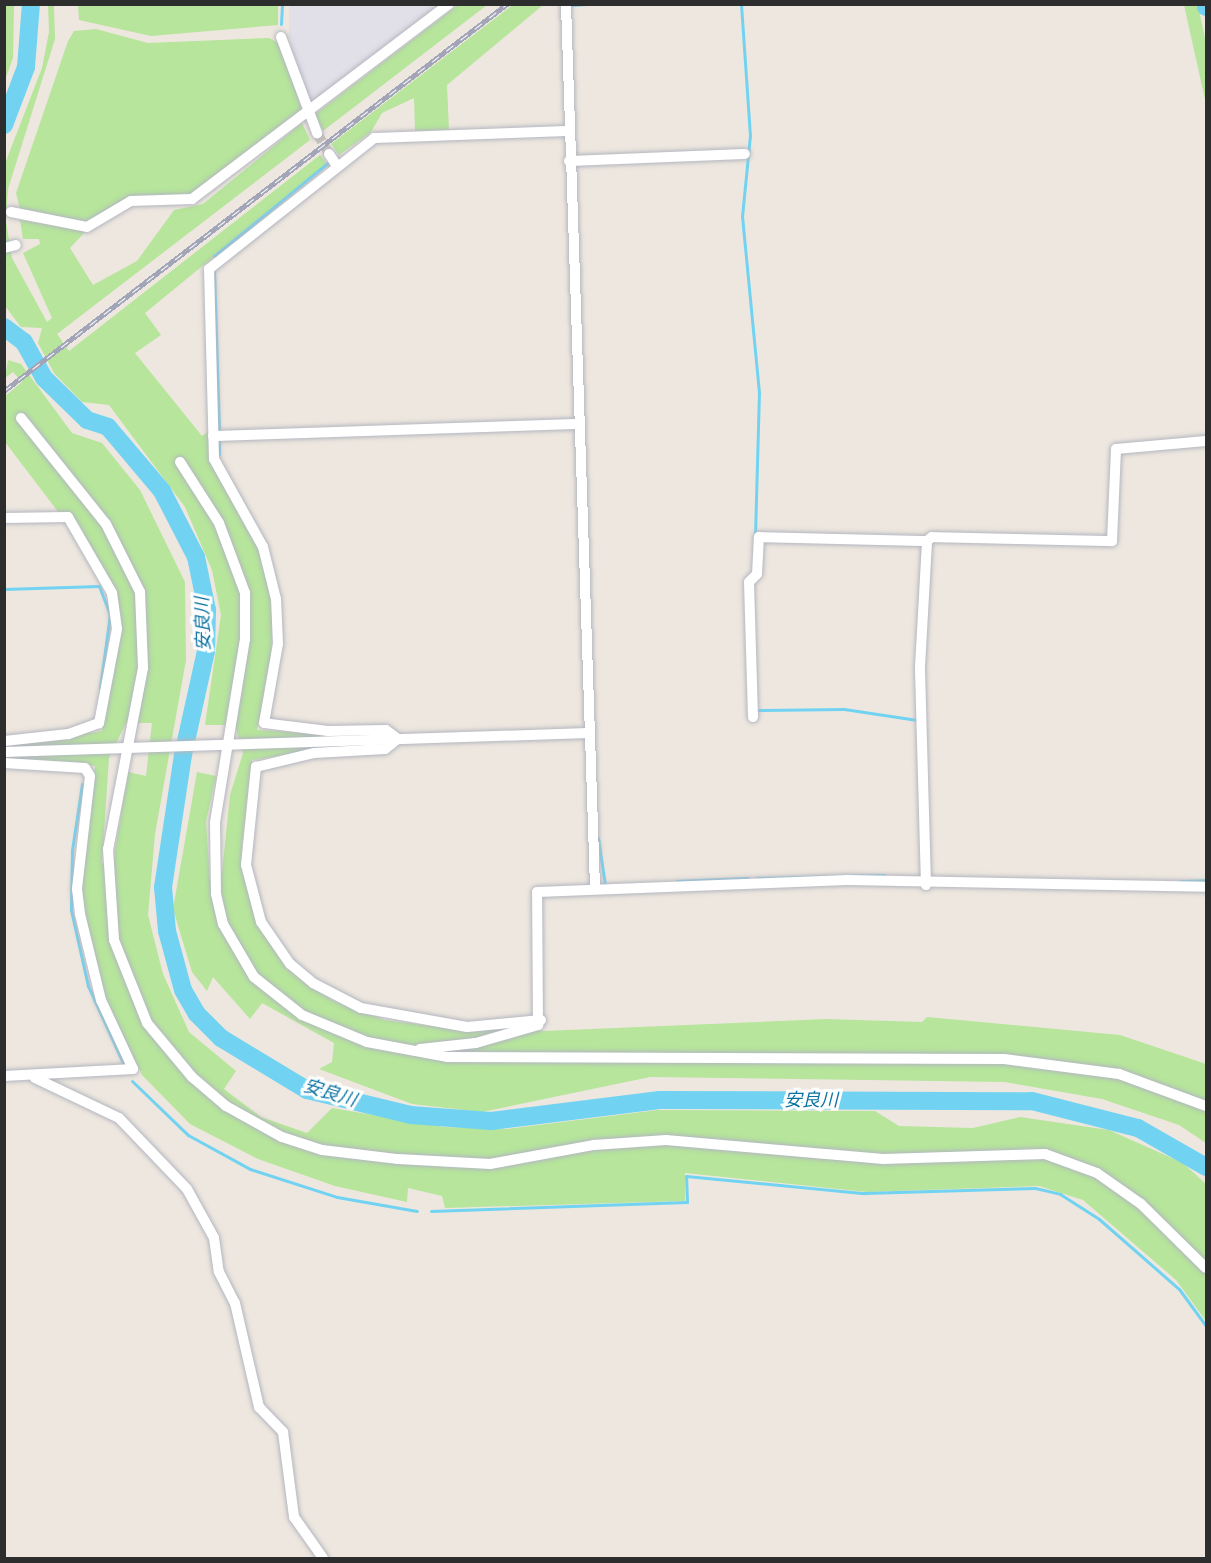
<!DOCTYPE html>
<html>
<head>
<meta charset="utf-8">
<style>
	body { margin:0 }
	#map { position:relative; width:1211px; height:1563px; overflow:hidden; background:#eee7df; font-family:Figtree,"Noto Sans JP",sans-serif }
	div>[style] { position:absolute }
	.industrial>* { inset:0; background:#e1dfe7 }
	.green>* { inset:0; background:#b6e59b }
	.stream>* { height:3px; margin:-1.5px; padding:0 1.5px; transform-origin:1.5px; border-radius:1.5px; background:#71d3f1 }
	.river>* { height:18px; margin:-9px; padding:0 9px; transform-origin:9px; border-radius:9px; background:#71d3f1 }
	.minor-tunnel>* { height:10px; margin-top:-5px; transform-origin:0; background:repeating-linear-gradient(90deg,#c7c2bb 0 10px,transparent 0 15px) }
	.roads { filter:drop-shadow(0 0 2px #b3b6c0) drop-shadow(0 0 2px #b3b6c0) }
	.minor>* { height:10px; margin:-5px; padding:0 5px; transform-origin:5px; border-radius:5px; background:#fff }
	.rail>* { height:5px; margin-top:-2.5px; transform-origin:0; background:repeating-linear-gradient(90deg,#fff 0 9px,#a1a5b7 0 18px); box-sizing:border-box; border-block:2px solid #a1a5b7 }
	span { translate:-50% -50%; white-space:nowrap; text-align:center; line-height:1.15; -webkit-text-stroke:6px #fff; paint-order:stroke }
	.water-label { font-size:18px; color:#0b73a2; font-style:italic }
	.frame { position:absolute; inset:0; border:6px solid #2d2d2d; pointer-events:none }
</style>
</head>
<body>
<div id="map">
	<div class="industrial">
		<i style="clip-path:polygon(289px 5px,442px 5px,309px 106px,289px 37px)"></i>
	</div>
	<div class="green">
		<i style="clip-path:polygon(5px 4px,14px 5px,13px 58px,5px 80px)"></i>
		<i style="clip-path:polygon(514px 4px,543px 5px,447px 85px,449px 130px,415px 131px,414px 98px,382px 113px,371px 132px,339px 155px,331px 144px)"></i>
		<i style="clip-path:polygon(48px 5px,54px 5px,55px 39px,8px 189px,6px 221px,12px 258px,47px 322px,52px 318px,23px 253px,40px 244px,39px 239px,23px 239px,20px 220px,86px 231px,70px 248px,93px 285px,137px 261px,174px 210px,203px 204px,302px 123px,310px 140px,57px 334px,69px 351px,320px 155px,327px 164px,145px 313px,161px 335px,135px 353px,202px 436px,208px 432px,210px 461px,263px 554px,273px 604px,271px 665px,257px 730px,339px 735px,339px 746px,252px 760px,242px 844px,244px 874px,259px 924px,287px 969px,332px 1000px,385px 1020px,476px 1032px,507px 1024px,544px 1031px,826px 1019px,922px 1022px,927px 1017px,1120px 1035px,1206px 1064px,1206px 1143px,1179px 1125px,1102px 1099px,1005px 1082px,650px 1077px,482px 1112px,412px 1104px,319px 1069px,332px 1062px,334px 1043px,262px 1003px,250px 1019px,213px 977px,207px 991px,192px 972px,173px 909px,197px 772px,216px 776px,206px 822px,210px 881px,222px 873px,230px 795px,243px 753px,235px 725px,205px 725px,221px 615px,212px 570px,185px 507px,109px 405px,82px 402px,54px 373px,38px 343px,42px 328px,21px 327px,5px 306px,4px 166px,42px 68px,49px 32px)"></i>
		<i style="clip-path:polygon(78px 5px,278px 5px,278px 25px,151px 36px,79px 20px)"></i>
		<i style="clip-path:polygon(458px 5px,487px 5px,323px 131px,314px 115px)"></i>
		<i style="clip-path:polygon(1184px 5px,1198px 5px,1206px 43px,1206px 104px)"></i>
		<i style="clip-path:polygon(96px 29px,148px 43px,269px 38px,280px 44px,302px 110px,189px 195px,129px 196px,85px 224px,20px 209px,16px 193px,68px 41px,74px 31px)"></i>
		<i style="clip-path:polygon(evenodd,8px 360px,21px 364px,72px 433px,102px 443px,140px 490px,185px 582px,186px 660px,155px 834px,148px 915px,163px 974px,189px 1032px,236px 1071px,224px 1089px,261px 1117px,307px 1133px,332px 1108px,444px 1127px,507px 1129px,658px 1110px,875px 1111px,899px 1126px,973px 1128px,1020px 1117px,1109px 1130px,1183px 1163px,1206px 1184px,1206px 1321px,1176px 1280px,1083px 1200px,1039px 1186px,867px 1192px,685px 1173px,685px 1201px,445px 1208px,442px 1196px,408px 1188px,407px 1202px,335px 1186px,258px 1159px,190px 1124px,142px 1075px,106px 1000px,89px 945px,80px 881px,95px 766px,5px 758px,5px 746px,102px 731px,121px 620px,116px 589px,69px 512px,59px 513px,5px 442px,4px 397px,22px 382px,13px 372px,5px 378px,8px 360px,126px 723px,152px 723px,146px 776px,128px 772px,113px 863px,102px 863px,109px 758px,126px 723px)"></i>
	</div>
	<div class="stream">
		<i style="left:741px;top:4px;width:131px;rotate:86.1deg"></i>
		<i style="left:750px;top:135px;width:81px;rotate:95.6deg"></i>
		<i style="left:742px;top:216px;width:177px;rotate:84.5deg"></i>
		<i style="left:759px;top:392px;width:144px;rotate:91.6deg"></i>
		<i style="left:570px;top:5px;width:22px;rotate:-3deg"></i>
		<i style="left:281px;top:24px;width:20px;rotate:-87deg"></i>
		<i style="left:214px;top:256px;width:150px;rotate:-39.3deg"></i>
		<i style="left:214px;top:272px;width:159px;rotate:88.2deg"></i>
		<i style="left:219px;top:441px;width:13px;rotate:90deg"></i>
		<i style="left:4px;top:589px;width:95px;rotate:-1.8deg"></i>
		<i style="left:99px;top:586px;width:30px;rotate:69deg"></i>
		<i style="left:110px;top:614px;width:75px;rotate:97.7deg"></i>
		<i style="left:756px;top:710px;width:88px;rotate:-0.7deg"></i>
		<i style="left:844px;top:709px;width:74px;rotate:8.6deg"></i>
		<i style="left:82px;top:784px;width:67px;rotate:98.6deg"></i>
		<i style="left:72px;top:850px;width:60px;rotate:91deg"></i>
		<i style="left:71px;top:910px;width:78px;rotate:77.4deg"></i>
		<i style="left:88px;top:986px;width:87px;rotate:65.5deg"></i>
		<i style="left:598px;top:838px;width:48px;rotate:81.5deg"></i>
		<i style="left:757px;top:878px;width:127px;rotate:-1.4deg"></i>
		<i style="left:677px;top:881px;width:71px;rotate:-2.4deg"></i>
		<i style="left:1181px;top:881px;width:25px;rotate:-2deg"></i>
		<i style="left:132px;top:1081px;width:78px;rotate:44deg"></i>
		<i style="left:188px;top:1135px;width:71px;rotate:28.7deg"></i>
		<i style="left:250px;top:1169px;width:91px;rotate:17.8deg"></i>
		<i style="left:337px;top:1197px;width:81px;rotate:9.9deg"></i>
		<i style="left:431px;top:1211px;width:256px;rotate:-2deg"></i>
		<i style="left:687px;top:1202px;width:26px;rotate:-92deg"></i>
		<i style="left:686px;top:1176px;width:179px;rotate:5.5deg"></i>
		<i style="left:864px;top:1193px;width:171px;rotate:-1.7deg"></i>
		<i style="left:1035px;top:1188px;width:26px;rotate:13deg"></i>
		<i style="left:1060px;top:1194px;width:46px;rotate:32.7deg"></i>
		<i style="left:1099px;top:1219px;width:106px;rotate:41.2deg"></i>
		<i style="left:1179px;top:1289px;width:46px;rotate:53.9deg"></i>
	</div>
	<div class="river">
		<i style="left:1206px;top:4px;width:3px;rotate:90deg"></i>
		<i style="left:4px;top:125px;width:62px;rotate:-69.2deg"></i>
		<i style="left:26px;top:67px;width:63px;rotate:-85.5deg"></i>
		<i style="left:4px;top:327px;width:25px;rotate:37deg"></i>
		<i style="left:24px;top:342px;width:41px;rotate:60.9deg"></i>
		<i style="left:44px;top:378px;width:60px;rotate:44.3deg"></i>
		<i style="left:87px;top:420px;width:22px;rotate:18deg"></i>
		<i style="left:108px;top:427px;width:84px;rotate:49.8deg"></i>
		<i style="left:162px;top:491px;width:74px;rotate:62.7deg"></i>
		<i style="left:196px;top:557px;width:54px;rotate:78.3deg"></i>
		<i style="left:207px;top:610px;width:41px;rotate:91.4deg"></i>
		<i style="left:206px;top:651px;width:107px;rotate:102.5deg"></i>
		<i style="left:183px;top:755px;width:134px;rotate:98.6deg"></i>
		<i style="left:163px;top:887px;width:44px;rotate:84.8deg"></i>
		<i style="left:167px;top:931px;width:61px;rotate:74.8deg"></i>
		<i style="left:183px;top:990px;width:28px;rotate:60deg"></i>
		<i style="left:197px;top:1014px;width:34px;rotate:45deg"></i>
		<i style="left:221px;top:1038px;width:100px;rotate:31.2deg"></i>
		<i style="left:307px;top:1090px;width:107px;rotate:13.5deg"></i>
		<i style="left:411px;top:1115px;width:80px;rotate:4.3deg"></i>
		<i style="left:491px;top:1121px;width:170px;rotate:-7.1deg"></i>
		<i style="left:660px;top:1100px;width:372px;rotate:0.2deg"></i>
		<i style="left:1032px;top:1101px;width:109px;rotate:14.3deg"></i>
		<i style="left:1138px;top:1128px;width:78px;rotate:29.8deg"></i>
	</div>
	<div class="minor-tunnel">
		<i style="left:317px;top:133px;width:24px;rotate:60deg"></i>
	</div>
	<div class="roads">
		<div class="minor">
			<i style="left:566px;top:4px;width:885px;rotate:88.12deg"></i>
			<i style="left:281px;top:37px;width:103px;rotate:69.4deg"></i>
			<i style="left:329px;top:154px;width:14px;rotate:56deg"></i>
			<i style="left:569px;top:161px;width:176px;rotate:-2.3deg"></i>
			<i style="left:11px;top:212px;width:77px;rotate:11.2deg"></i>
			<i style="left:87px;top:227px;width:51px;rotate:-30.6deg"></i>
			<i style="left:131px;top:201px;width:61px;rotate:-1.9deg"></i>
			<i style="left:192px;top:199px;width:323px;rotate:-37.2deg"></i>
			<i style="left:4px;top:248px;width:12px;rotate:-14deg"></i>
			<i style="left:21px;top:418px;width:136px;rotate:51.3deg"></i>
			<i style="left:106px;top:524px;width:76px;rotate:63.4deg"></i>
			<i style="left:140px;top:592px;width:76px;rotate:87.7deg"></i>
			<i style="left:143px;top:668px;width:184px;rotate:100.9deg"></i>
			<i style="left:108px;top:849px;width:91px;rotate:86.2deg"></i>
			<i style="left:114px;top:940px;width:89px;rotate:68.3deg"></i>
			<i style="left:147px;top:1023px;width:70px;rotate:50.2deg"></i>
			<i style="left:192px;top:1077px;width:45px;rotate:40.5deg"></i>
			<i style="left:226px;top:1106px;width:64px;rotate:29deg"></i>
			<i style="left:282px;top:1137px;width:42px;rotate:18deg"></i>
			<i style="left:322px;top:1150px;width:77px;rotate:6.8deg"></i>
			<i style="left:398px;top:1159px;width:92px;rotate:3.1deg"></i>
			<i style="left:490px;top:1164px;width:106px;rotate:-10.4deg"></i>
			<i style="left:594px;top:1145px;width:72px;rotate:-4deg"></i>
			<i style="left:666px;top:1140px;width:218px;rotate:5deg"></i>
			<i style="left:883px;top:1159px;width:162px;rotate:-1.8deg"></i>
			<i style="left:1045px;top:1154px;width:55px;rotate:20.1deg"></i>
			<i style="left:1097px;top:1173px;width:54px;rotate:35.2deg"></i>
			<i style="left:1141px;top:1204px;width:91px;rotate:44.6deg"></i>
			<i style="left:213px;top:436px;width:364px;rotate:-1.9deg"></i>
			<i style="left:180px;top:462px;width:72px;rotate:57.4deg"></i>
			<i style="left:219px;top:523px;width:75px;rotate:69.6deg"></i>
			<i style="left:245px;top:593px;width:46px;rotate:90deg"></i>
			<i style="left:245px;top:639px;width:186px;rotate:99.3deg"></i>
			<i style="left:215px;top:823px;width:71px;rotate:89.2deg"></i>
			<i style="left:216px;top:894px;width:31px;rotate:77deg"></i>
			<i style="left:223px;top:924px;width:61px;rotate:59.7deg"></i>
			<i style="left:254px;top:977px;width:61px;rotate:38.4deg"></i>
			<i style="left:302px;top:1015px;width:70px;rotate:22.6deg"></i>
			<i style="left:367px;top:1042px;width:81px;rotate:10.6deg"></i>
			<i style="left:447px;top:1057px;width:557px;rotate:0.21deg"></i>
			<i style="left:1004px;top:1059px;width:116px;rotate:7.4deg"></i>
			<i style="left:1119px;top:1074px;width:93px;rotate:20.2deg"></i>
			<i style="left:4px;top:518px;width:64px;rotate:-0.9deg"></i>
			<i style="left:68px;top:517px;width:88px;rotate:59.9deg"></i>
			<i style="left:112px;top:593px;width:36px;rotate:82deg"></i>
			<i style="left:117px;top:629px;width:96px;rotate:100.8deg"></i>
			<i style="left:99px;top:723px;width:33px;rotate:160deg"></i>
			<i style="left:68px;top:734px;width:64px;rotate:173.8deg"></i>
			<i style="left:753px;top:717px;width:135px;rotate:-91.7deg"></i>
			<i style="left:749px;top:582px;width:11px;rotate:-45deg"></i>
			<i style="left:757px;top:574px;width:37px;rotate:-87deg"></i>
			<i style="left:759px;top:537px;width:168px;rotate:1.4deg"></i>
			<i style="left:4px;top:752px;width:584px;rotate:-1.86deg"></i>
			<i style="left:4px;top:763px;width:81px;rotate:3.5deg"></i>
			<i style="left:85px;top:768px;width:9px;rotate:58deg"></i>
			<i style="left:90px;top:776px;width:114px;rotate:96.6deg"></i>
			<i style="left:77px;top:889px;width:25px;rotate:83deg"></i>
			<i style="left:80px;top:914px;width:89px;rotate:76.3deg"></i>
			<i style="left:101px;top:1000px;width:76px;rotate:65.1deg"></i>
			<i style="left:133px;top:1069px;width:129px;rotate:176.9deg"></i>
			<i style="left:926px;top:885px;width:218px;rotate:-91.6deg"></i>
			<i style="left:920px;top:667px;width:126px;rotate:-86.8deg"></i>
			<i style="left:927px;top:541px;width:6px;rotate:-39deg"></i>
			<i style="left:932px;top:537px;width:180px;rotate:1.3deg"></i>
			<i style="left:1112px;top:541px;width:92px;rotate:-87.5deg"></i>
			<i style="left:1116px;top:449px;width:90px;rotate:-5.1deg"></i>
			<i style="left:541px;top:1020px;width:74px;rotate:174.6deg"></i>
			<i style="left:467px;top:1027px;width:108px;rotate:-169.8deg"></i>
			<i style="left:361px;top:1008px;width:54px;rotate:-152.5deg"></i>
			<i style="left:313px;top:983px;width:30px;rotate:-140deg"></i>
			<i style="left:290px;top:964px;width:51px;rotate:-124.6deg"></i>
			<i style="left:261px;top:922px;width:59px;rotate:-104.7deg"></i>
			<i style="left:246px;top:865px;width:99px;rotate:-84.2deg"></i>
			<i style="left:256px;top:767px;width:60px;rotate:-13.6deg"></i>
			<i style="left:314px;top:753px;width:71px;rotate:-3.2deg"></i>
			<i style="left:385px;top:749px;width:16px;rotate:-38deg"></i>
			<i style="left:398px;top:739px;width:15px;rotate:-143deg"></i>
			<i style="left:386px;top:730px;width:58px;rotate:179deg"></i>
			<i style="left:328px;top:731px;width:64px;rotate:-172.9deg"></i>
			<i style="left:264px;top:723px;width:80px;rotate:-80deg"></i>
			<i style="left:278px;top:644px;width:45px;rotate:-92.5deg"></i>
			<i style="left:276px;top:599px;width:54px;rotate:-104deg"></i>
			<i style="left:263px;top:547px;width:101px;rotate:-119.1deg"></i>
			<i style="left:214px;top:459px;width:190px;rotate:-91.5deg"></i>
			<i style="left:209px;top:269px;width:211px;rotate:-38.4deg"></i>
			<i style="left:374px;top:138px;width:194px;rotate:-2.1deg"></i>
			<i style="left:420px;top:1049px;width:56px;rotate:-6.1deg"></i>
			<i style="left:476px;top:1043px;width:65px;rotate:-16.2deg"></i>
			<i style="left:538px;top:1025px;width:133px;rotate:-90.4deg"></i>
			<i style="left:537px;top:892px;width:311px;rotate:-2.2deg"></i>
			<i style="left:848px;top:880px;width:358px;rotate:1.1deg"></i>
			<i style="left:35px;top:1078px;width:93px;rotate:25.5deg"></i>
			<i style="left:119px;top:1118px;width:98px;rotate:46.2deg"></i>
			<i style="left:187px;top:1189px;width:56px;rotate:61.1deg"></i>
			<i style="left:214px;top:1238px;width:34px;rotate:82deg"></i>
			<i style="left:219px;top:1272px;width:35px;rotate:63deg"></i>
			<i style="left:235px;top:1303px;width:107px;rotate:77deg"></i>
			<i style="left:259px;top:1407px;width:35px;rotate:46deg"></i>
			<i style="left:283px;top:1432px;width:86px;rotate:82.6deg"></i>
			<i style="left:294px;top:1517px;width:50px;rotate:54.7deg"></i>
		</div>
	</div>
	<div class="rail">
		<i style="left:4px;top:391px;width:635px;rotate:-37.57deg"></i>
	</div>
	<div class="water-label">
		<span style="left:203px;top:624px;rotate:-92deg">安良川</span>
		<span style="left:330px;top:1093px;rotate:17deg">安良川</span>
		<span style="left:811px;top:1100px">安良川</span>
	</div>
	<div class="frame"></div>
</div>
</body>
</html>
